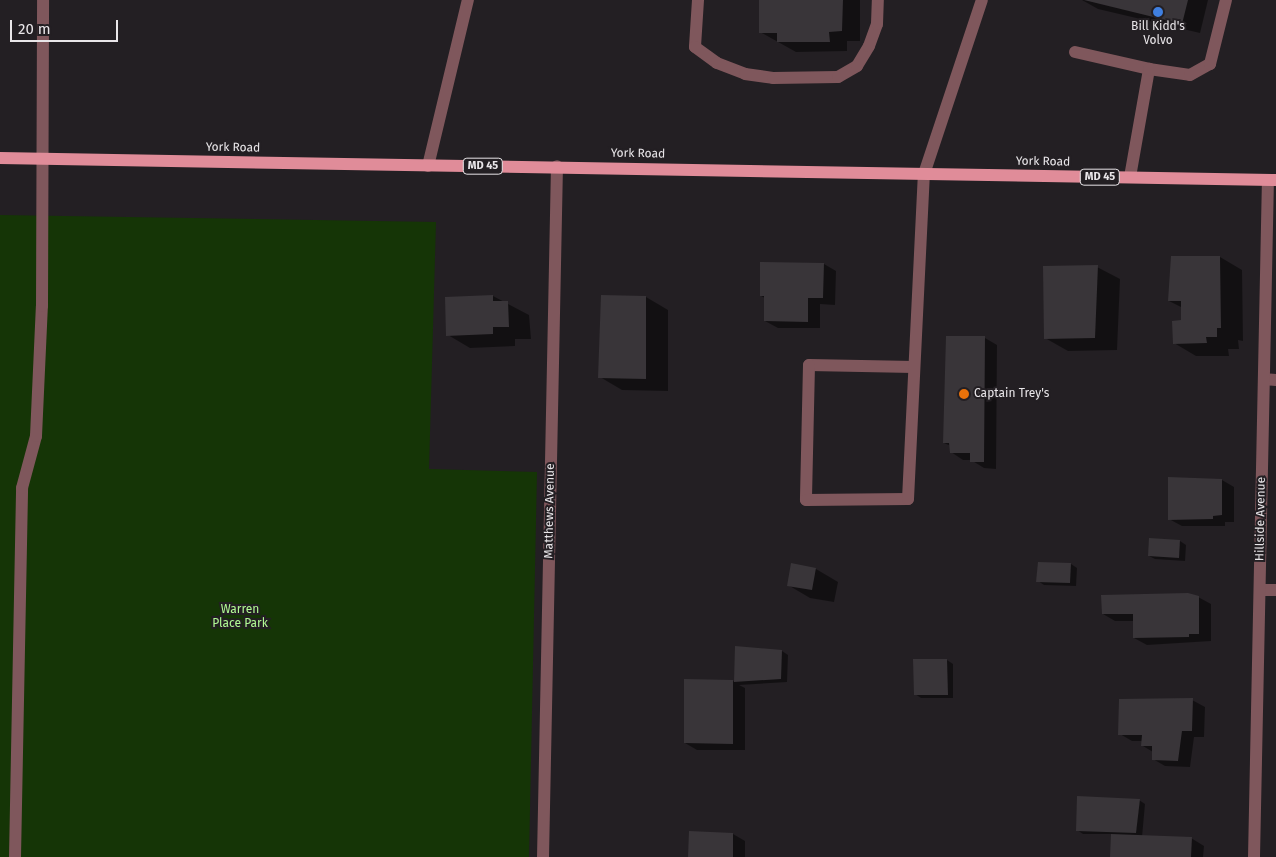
<!DOCTYPE html>
<html>
<head>
<meta charset="utf-8">
<style>
	body { margin:0 }
	#map { position:relative; width:1276px; height:857px; overflow:hidden; background:#231f23; font-family:"Fira Sans",sans-serif }
	div>[style] { position:absolute }
	.green>* { inset:0; background:#153506 }
	.shadow>* { inset:0; background:#0007 }
	.building>* { inset:0; background:#393539 }
	.service>* { height:12px; margin:-6px; padding:0 6px; transform-origin:6px; border-radius:6px; background:#7f575c }
	.minor>* { height:12px; margin:-6px; padding:0 6px; transform-origin:6px; border-radius:6px; background:#7f575c }
	.primary>* { height:12px; margin:-6px; padding:0 6px; transform-origin:6px; border-radius:6px; background:#e08c99 }
	.dots>* { width:14px; height:14px; translate:-50% -50%; box-sizing:border-box; border:2px solid #231f23; border-radius:50% }
	span { translate:-50% -50%; white-space:nowrap; text-align:center; line-height:1.15; -webkit-text-stroke:4px #231f23; paint-order:stroke }
	.shield-label span { padding:1px 4px; background:#231f23; border:1px solid; border-radius:4px; -webkit-text-stroke-width:0 }
	.shield-label { font-size:11px; color:#e9e6e9; font-weight:700 }
	.poi-label { font-size:12px; color:#e9e6e9 }
	.left { translate:0 -50%; text-align:left }
	.street-label { font-size:12px; color:#e9e6e9 }
	.park-label { font-size:12px; color:#b1fa94 }
	.scale { position:absolute; left:10px; top:20px; width:108px; height:22px; box-sizing:border-box; border:2px solid #e9e6e9; border-top:0; padding-left:6px; font-size:15px; line-height:18px; white-space:nowrap; color:#e9e6e9; -webkit-text-stroke:4px #231f23; paint-order:stroke }
</style>
</head>
<body>
<div id="map">
	<div class="green">
		<i style="clip-path:polygon(0 215px,436px 222px,429px 469px,537px 472px,529px 857px,0 857px)"></i>
	</div>
	<div class="shadow">
		<i style="clip-path:polygon(760px 0,860px 0,860px 41px,847px 41px,847px 51px,796px 52px,760px 32px)"></i>
		<i style="clip-path:polygon(1082px 0,1208px 0,1200px 33px,1098px 9px)"></i>
		<i style="clip-path:polygon(1220px 257px,1242px 270px,1243px 341px,1238px 340px,1239px 349px,1228px 349px,1229px 356px,1196px 356px,1174px 343px,1183px 322px,1183px 308px,1169px 301px)"></i>
		<i style="clip-path:polygon(824px 264px,836px 271px,835px 305px,820px 304px,820px 328px,778px 328px,765px 321px,765px 298px,761px 296px)"></i>
		<i style="clip-path:polygon(1097px 267px,1120px 279px,1117px 350px,1068px 351px,1045px 338px)"></i>
		<i style="clip-path:polygon(493px 296px,529px 315px,531px 339px,515px 339px,515px 346px,470px 348px,448px 335px)"></i>
		<i style="clip-path:polygon(646px 297px,668px 310px,668px 391px,622px 390px,600px 377px)"></i>
		<i style="clip-path:polygon(985px 338px,997px 345px,996px 469px,984px 468px,971px 460px,963px 460px,951px 452px,951px 446px,944px 443px)"></i>
		<i style="clip-path:polygon(1222px 480px,1234px 487px,1234px 522px,1225px 522px,1225px 526px,1182px 526px,1169px 519px)"></i>
		<i style="clip-path:polygon(1180px 541px,1186px 545px,1185px 561px,1155px 559px,1149px 556px)"></i>
		<i style="clip-path:polygon(1039px 563px,1071px 564px,1077px 568px,1076px 586px,1044px 585px,1038px 581px)"></i>
		<i style="clip-path:polygon(792px 564px,816px 569px,838px 582px,834px 602px,810px 598px,788px 585px)"></i>
		<i style="clip-path:polygon(1198px 597px,1211px 604px,1211px 641px,1147px 645px,1134px 638px,1134px 621px,1115px 621px,1103px 614px)"></i>
		<i style="clip-path:polygon(736px 648px,782px 651px,788px 655px,787px 682px,739px 685px,745px 688px,745px 750px,697px 750px,685px 743px,733px 681px,735px 682px)"></i>
		<i style="clip-path:polygon(947px 660px,953px 664px,953px 698px,921px 698px,915px 694px)"></i>
		<i style="clip-path:polygon(1192px 700px,1205px 707px,1204px 737px,1194px 737px,1190px 767px,1165px 766px,1153px 759px,1153px 752px,1143px 746px,1143px 741px,1132px 741px,1120px 734px)"></i>
		<i style="clip-path:polygon(1139px 800px,1145px 804px,1142px 837px,1191px 838px,1204px 846px,1203px 857px,1111px 857px,1112px 834px,1083px 834px,1077px 830px)"></i>
		<i style="clip-path:polygon(733px 834px,745px 841px,745px 857px,690px 857px)"></i>
	</div>
	<div class="building">
		<i style="clip-path:polygon(759px 0,843px 0,842px 31px,829px 32px,830px 42px,777px 42px,777px 33px,759px 33px)"></i>
		<i style="clip-path:polygon(1084px 0,1188px 0,1182px 24px)"></i>
		<i style="clip-path:polygon(1171px 256px,1220px 256px,1221px 328px,1217px 328px,1217px 337px,1206px 337px,1207px 343px,1173px 344px,1172px 321px,1181px 320px,1181px 301px,1168px 301px)"></i>
		<i style="clip-path:polygon(760px 262px,824px 263px,823px 298px,808px 298px,808px 322px,764px 321px,764px 296px,760px 296px)"></i>
		<i style="clip-path:polygon(1098px 265px,1095px 338px,1044px 339px,1043px 266px)"></i>
		<i style="clip-path:polygon(493px 295px,493px 301px,508px 301px,509px 327px,493px 327px,493px 334px,446px 336px,445px 297px)"></i>
		<i style="clip-path:polygon(601px 295px,646px 296px,646px 379px,598px 378px)"></i>
		<i style="clip-path:polygon(946px 336px,985px 336px,984px 462px,970px 462px,970px 453px,950px 453px,949px 443px,943px 443px)"></i>
		<i style="clip-path:polygon(1168px 477px,1222px 479px,1222px 515px,1213px 516px,1213px 519px,1168px 520px)"></i>
		<i style="clip-path:polygon(1149px 538px,1180px 540px,1179px 558px,1148px 556px)"></i>
		<i style="clip-path:polygon(1038px 562px,1071px 563px,1070px 583px,1036px 582px)"></i>
		<i style="clip-path:polygon(791px 563px,816px 568px,812px 590px,787px 586px)"></i>
		<i style="clip-path:polygon(1188px 593px,1199px 596px,1199px 634px,1189px 634px,1189px 637px,1133px 638px,1133px 614px,1102px 614px,1101px 595px)"></i>
		<i style="clip-path:polygon(735px 646px,782px 650px,781px 679px,734px 682px)"></i>
		<i style="clip-path:polygon(913px 659px,947px 659px,948px 695px,914px 695px)"></i>
		<i style="clip-path:polygon(684px 679px,733px 680px,733px 744px,684px 743px)"></i>
		<i style="clip-path:polygon(1193px 698px,1192px 731px,1182px 731px,1178px 761px,1152px 760px,1152px 746px,1141px 746px,1142px 735px,1118px 735px,1119px 699px)"></i>
		<i style="clip-path:polygon(1077px 796px,1140px 799px,1136px 833px,1076px 831px)"></i>
		<i style="clip-path:polygon(689px 831px,733px 833px,733px 857px,688px 857px)"></i>
		<i style="clip-path:polygon(1111px 834px,1192px 837px,1191px 857px,1110px 857px)"></i>
	</div>
	<div class="service">
		<i style="left:698px;top:0;width:47px;rotate:93.7deg"></i>
		<i style="left:695px;top:47px;width:27px;rotate:36deg"></i>
		<i style="left:717px;top:63px;width:30px;rotate:21deg"></i>
		<i style="left:745px;top:74px;width:28px;rotate:8deg"></i>
		<i style="left:773px;top:78px;width:65px;rotate:-0.9deg"></i>
		<i style="left:838px;top:77px;width:22px;rotate:-30deg"></i>
		<i style="left:857px;top:66px;width:23px;rotate:-59deg"></i>
		<i style="left:869px;top:46px;width:23px;rotate:-70deg"></i>
		<i style="left:877px;top:24px;width:24px;rotate:-88deg"></i>
		<i style="left:1075px;top:52px;width:76px;rotate:12.9deg"></i>
		<i style="left:428px;top:166px;width:171px;rotate:-76.5deg"></i>
		<i style="left:1130px;top:177px;width:110px;rotate:-80deg"></i>
		<i style="left:1149px;top:69px;width:41px;rotate:8.3deg"></i>
		<i style="left:1190px;top:75px;width:23px;rotate:-29deg"></i>
		<i style="left:1210px;top:64px;width:66px;rotate:-76deg"></i>
		<i style="left:914px;top:367px;width:105px;rotate:-178.9deg"></i>
		<i style="left:809px;top:365px;width:135px;rotate:91.3deg"></i>
		<i style="left:806px;top:500px;width:102px;rotate:-0.6deg"></i>
		<i style="left:908px;top:499px;width:325px;rotate:-87.2deg"></i>
		<i style="left:924px;top:174px;width:183px;rotate:-71.6deg"></i>
		<i style="left:1264px;top:379px;width:12px;rotate:5deg"></i>
		<i style="left:1260px;top:590px;width:16px"></i>
		<i style="left:15px;top:857px;width:369px;rotate:-88.9deg"></i>
		<i style="left:22px;top:488px;width:54px;rotate:-74.9deg"></i>
		<i style="left:36px;top:436px;width:130px;rotate:-87.4deg"></i>
		<i style="left:42px;top:306px;width:306px;rotate:-89.8deg"></i>
	</div>
	<div class="minor">
		<i style="left:543px;top:857px;width:691px;rotate:-88.84deg"></i>
		<i style="left:1254px;top:857px;width:677px;rotate:-88.82deg"></i>
	</div>
	<div class="primary">
		<i style="left:0;top:158px;width:1276px;rotate:0.99deg"></i>
	</div>
	<div class="dots">
		<i style="left:1158px;top:12px;background:#3f7fe0"></i>
		<i style="left:964px;top:394px;background:#e8710a"></i>
	</div>
	<div class="shield-label">
		<span style="left:483px;top:166px">MD 45</span>
		<span style="left:1100px;top:177px">MD 45</span>
	</div>
	<div class="poi-label">
		<span style="left:1158px;top:34px">Bill Kidd's<br>Volvo</span>
		<span class="left" style="left:974px;top:394px">Captain Trey's</span>
	</div>
	<div class="street-label">
		<span style="left:233px;top:148px;rotate:1deg">York Road</span>
		<span style="left:638px;top:154px;rotate:1deg">York Road</span>
		<span style="left:1043px;top:162px;rotate:1deg">York Road</span>
		<span style="left:550px;top:511px;rotate:-89deg">Matthews Avenue</span>
		<span style="left:1261px;top:519px;rotate:-89deg">Hillside Avenue</span>
	</div>
	<div class="park-label">
		<span style="left:240px;top:617px">Warren<br>Place Park</span>
	</div>
	<div class="scale">20 m</div>
</div>
</body>
</html>
